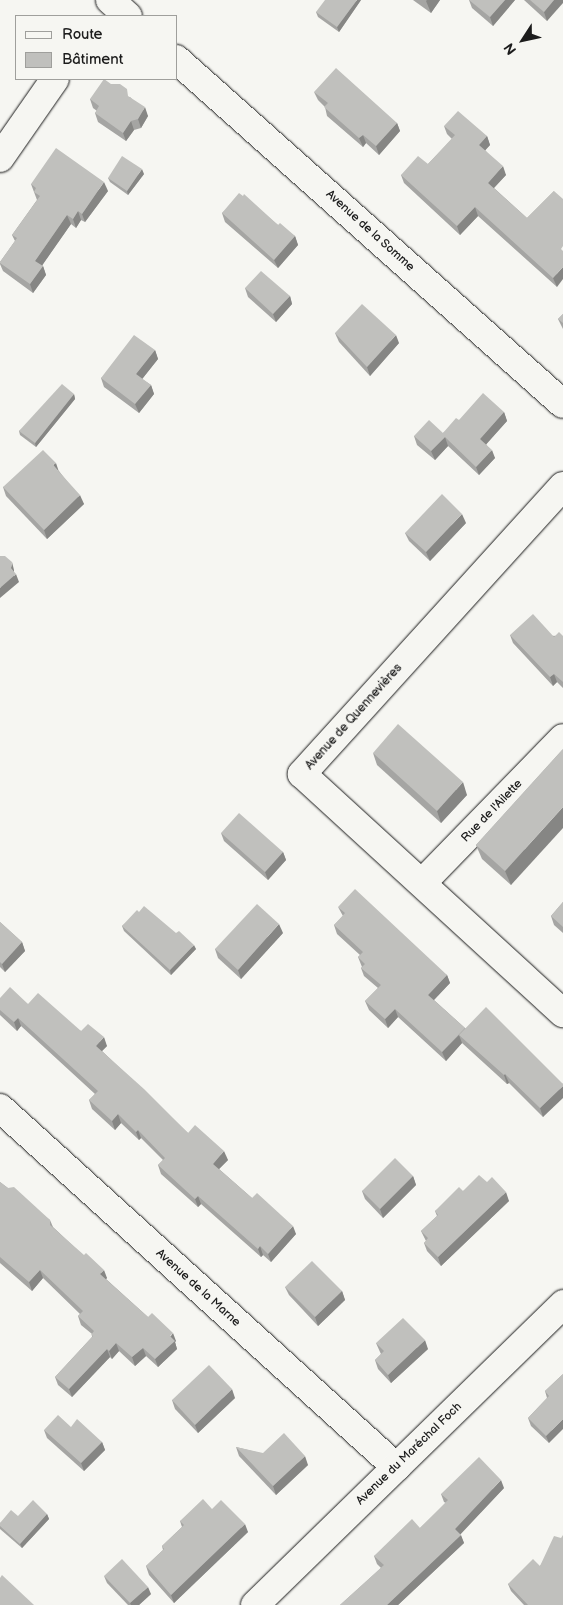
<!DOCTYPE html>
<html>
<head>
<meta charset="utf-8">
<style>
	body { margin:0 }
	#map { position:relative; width:563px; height:1605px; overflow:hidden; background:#f6f6f2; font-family:"Balsamiq Sans",sans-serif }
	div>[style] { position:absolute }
	.roads { filter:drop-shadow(0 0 1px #1c1c1c) drop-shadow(0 0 1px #1c1c1c) }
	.minor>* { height:28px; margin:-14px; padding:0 14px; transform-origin:14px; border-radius:14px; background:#f6f6f2 }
	.wall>* { inset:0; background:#a5a5a3 }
	.shaded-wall>* { inset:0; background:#868684 }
	.building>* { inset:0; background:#c0c0bd }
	span { translate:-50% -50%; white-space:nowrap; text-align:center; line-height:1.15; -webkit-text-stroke:4px #f6f6f2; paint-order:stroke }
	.street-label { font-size:12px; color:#1c1c1c }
	.legend { position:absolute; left:15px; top:15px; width:162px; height:65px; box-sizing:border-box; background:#f6f6f2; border:1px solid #9f9f9c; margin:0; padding:6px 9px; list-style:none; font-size:15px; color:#1c1c1c }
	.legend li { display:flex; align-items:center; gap:10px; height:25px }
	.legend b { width:25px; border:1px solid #9f9f9c }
	.north { position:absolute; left:498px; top:15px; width:50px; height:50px; -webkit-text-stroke:4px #f6f6f2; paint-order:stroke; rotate:235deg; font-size:14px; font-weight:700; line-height:20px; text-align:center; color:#1c1c1c }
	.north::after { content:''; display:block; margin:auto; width:18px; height:22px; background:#1c1c1c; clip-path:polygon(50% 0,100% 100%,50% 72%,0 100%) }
</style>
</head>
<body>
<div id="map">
	<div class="roads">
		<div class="minor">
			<i style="left:110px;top:0;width:24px;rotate:42deg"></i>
			<i style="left:176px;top:59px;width:518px;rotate:41.72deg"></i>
			<i style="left:0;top:158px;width:96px;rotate:-55.2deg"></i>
			<i style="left:563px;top:486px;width:389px;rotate:132.2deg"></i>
			<i style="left:302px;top:774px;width:354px;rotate:42.5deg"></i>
			<i style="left:422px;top:883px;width:202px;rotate:-45.8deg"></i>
			<i style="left:0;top:1108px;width:535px;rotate:42.19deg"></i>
			<i style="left:255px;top:1605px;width:431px;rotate:-44.3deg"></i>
		</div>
	</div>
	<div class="wall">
		<i style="clip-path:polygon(361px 0,339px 32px,318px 17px,316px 12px)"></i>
		<i style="clip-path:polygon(413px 0,440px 0,431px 13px)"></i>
		<i style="clip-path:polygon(469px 0,515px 0,493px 26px,472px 8px)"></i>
		<i style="clip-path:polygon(524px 0,563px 0,547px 21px)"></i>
		<i style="clip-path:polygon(314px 92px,397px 123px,400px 131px,379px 155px,366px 143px,363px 147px,327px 116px,325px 107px,318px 100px)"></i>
		<i style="clip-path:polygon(130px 97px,148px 116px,141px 128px,134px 130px,126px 141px,98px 122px,95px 113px,97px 111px,93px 108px,90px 99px)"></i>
		<i style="clip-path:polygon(444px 126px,487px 136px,490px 145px,485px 150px,506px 175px,494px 188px,527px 218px,554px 191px,557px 287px,478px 216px,460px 235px,404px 183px,401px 175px,428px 164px,452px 139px,447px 134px)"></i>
		<i style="clip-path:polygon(144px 174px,128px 195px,110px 182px,108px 178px)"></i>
		<i style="clip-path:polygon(31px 184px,108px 191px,85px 222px,81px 220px,76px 228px,71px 224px,42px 265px,43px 266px,46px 275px,33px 293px,3px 271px,0 264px,0 262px,15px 241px,12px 235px,37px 200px)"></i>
		<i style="clip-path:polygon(243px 196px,278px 225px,295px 236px,298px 245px,278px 268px,225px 222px,222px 213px)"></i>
		<i style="clip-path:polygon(245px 288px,290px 296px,292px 304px,276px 322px,248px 297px)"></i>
		<i style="clip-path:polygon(563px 314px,563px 329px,558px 319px)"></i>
		<i style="clip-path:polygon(335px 333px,399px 343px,370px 376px,339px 342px)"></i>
		<i style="clip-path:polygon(155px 350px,158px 359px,142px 379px,151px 385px,154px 394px,139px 413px,104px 387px,101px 378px)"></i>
		<i style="clip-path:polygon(74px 394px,75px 399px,36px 447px,20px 435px,19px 431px)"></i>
		<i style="clip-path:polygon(504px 412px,507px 421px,486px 444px,495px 458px,479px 475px,448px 446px,435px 460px,417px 445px,414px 436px,443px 433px,459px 420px)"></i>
		<i style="clip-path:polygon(59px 471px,84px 504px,47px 539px,6px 496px,3px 487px)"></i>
		<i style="clip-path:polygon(466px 523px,430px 561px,409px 541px,405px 533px)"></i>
		<i style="clip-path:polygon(510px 635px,563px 636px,563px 688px,557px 682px,553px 686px,513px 643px)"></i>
		<i style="clip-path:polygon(563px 749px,511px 885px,482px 859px,476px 845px)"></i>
		<i style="clip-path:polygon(373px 753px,467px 795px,441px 823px,377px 765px)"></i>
		<i style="clip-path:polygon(221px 833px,283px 852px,286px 860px,268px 880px,224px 841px)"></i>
		<i style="clip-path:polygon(563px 902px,563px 933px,554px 925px,551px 916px)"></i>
		<i style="clip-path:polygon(338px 907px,447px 975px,450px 983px,434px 1000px,465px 1028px,563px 1084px,543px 1117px,509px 1083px,507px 1084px,462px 1043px,446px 1061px,398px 1017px,388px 1028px,369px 1010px,365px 1001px,378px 988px,364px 976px,361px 968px,362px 967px,358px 957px,360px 955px,337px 934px,334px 925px,343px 916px)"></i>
		<i style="clip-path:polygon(139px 912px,196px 949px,171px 975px,124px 931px,122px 926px)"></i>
		<i style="clip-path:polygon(0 922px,22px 942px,25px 951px,5px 972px,0 967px)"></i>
		<i style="clip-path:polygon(283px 933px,241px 979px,218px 958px,215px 949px)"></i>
		<i style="clip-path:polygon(0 998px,28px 1004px,81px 1031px,107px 1046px,102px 1051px,188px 1133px,228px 1160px,219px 1169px,252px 1198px,296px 1234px,271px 1262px,263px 1255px,261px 1257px,201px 1204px,198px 1207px,161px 1174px,158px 1165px,163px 1160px,141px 1138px,139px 1140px,121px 1123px,115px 1130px,92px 1109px,89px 1100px,95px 1094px,21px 1026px,17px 1031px,0 1015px)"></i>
		<i style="clip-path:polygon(413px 1176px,416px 1185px,383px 1218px,365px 1199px,362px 1191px)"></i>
		<i style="clip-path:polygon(0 1182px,50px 1220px,53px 1227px,107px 1278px,106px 1279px,148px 1317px,176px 1341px,175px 1342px,177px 1349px,158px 1367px,146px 1356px,135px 1366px,119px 1351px,112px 1359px,110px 1357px,72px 1397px,58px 1385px,55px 1377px,92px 1337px,92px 1334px,81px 1325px,78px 1316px,80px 1314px,43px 1278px,32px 1291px,0 1263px)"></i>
		<i style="clip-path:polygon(487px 1182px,509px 1201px,441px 1266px,427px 1251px,424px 1243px,426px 1241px,421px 1231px,437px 1216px,435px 1211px,463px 1191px)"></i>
		<i style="clip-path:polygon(285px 1287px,342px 1291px,345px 1300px,318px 1326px,289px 1295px)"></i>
		<i style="clip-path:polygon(376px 1343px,428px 1349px,391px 1383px,378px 1369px,375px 1360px,381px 1354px,380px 1352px)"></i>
		<i style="clip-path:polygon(563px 1374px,549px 1443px,531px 1426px,528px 1418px,547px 1398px,545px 1391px)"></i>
		<i style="clip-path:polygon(235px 1398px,198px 1433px,175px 1409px,172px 1400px)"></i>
		<i style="clip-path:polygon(44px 1430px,102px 1442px,105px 1450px,84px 1471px,47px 1438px)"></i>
		<i style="clip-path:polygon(236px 1447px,308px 1465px,276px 1495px,239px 1456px)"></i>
		<i style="clip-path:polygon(504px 1488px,460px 1534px,464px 1543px,398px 1605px,340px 1605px,381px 1568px,377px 1564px,374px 1556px,420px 1528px,446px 1503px,444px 1502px,441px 1494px)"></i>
		<i style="clip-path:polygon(212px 1509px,248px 1532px,174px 1603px,149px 1575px,146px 1566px,163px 1550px,162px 1546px,182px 1527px,180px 1521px)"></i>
		<i style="clip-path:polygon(47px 1514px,49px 1519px,22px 1548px,0 1529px,0 1523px,18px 1516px)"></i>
		<i style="clip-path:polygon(561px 1538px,563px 1605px,524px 1605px,511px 1591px,508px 1584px,540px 1566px)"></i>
		<i style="clip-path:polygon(104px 1576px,151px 1594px,139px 1605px,128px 1605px,107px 1583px)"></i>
	</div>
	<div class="shaded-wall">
		<i style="clip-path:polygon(357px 0,361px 0,339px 32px,337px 27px)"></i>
		<i style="clip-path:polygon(427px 0,440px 0,431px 13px,426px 1px)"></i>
		<i style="clip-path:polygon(505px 0,515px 0,493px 26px,490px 17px)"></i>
		<i style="clip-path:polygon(554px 0,563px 0,563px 3px,547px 21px,544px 12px)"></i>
		<i style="clip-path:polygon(145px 107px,148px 116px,141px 128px,138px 119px)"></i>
		<i style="clip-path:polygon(131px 121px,134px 130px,126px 141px,123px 133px)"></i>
		<i style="clip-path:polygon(397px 123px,400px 131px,379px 155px,376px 146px)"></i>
		<i style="clip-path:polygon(363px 135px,366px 143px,363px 147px,359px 138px)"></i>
		<i style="clip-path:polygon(487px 136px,490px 145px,482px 154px,479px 145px)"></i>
		<i style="clip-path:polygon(503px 166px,506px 175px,491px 191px,488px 183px)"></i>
		<i style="clip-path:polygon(142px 169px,144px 174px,128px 195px,127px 191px)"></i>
		<i style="clip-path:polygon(104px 182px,108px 191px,85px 222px,82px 214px)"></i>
		<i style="clip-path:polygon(475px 207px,478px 216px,460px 235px,457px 226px)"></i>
		<i style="clip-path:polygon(78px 211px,81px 220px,76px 228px,73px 219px)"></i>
		<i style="clip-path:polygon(67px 215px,71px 224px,39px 270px,35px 261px)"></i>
		<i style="clip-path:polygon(295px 236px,298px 245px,278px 268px,274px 260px)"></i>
		<i style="clip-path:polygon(43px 266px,46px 275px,33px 293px,30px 284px)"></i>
		<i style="clip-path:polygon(563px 267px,563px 279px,557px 287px,553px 278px)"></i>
		<i style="clip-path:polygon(290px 296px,292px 304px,276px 322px,273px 314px)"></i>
		<i style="clip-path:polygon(396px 335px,399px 343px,370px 376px,367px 367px)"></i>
		<i style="clip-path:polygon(155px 350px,158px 359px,139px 383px,136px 374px)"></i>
		<i style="clip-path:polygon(151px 385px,154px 394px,139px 413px,135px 404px)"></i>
		<i style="clip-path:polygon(74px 394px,75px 399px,36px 447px,35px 443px)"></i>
		<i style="clip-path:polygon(504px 412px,507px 421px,483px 448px,480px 439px)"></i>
		<i style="clip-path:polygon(445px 437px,448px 446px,435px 460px,431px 451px)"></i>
		<i style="clip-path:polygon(492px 450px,495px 458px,479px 475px,476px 467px)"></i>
		<i style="clip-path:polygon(56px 463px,59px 472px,53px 465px)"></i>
		<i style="clip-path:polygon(80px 495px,84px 504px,47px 539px,44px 530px)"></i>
		<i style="clip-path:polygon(462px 514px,466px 523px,430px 561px,426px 552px)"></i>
		<i style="clip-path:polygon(12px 562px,14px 570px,14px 576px,16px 574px,19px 582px,0 598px,0 588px,11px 568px)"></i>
		<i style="clip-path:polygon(554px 674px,557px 682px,553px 686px,550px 677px)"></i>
		<i style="clip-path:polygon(463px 782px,467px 795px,441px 823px,437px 811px)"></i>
		<i style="clip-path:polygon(563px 807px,563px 828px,511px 885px,505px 871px)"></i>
		<i style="clip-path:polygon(283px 852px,286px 860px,268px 880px,265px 872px)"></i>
		<i style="clip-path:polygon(279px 924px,283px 933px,241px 979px,238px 970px)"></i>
		<i style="clip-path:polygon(22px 942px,25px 951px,5px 972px,2px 964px)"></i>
		<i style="clip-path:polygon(194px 945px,196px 949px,171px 975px,170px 970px)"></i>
		<i style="clip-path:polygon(447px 975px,450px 983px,431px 1003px,428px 995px)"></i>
		<i style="clip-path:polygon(395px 1009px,398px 1017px,388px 1028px,385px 1019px)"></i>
		<i style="clip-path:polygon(18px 1018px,21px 1026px,17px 1031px,14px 1022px)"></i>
		<i style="clip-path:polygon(459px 1035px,462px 1043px,446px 1061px,442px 1052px)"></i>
		<i style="clip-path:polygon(104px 1037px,107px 1046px,99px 1054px,96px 1046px)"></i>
		<i style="clip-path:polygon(505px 1074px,509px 1083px,507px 1084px,504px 1075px)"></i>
		<i style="clip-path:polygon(563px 1086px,563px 1098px,543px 1117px,540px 1108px)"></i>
		<i style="clip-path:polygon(118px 1114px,121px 1123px,115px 1130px,112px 1121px)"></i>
		<i style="clip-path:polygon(138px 1130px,141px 1138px,139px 1140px,136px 1132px)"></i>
		<i style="clip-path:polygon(224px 1151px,228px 1160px,216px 1172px,213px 1164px)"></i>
		<i style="clip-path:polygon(413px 1176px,416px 1185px,383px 1218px,380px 1209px)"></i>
		<i style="clip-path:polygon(506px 1192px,509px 1201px,441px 1266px,438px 1257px)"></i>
		<i style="clip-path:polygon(198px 1196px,201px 1204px,198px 1207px,195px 1199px)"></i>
		<i style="clip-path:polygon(293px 1226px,296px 1234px,271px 1262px,268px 1254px)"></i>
		<i style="clip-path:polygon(260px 1246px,263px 1255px,261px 1257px,258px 1249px)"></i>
		<i style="clip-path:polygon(40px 1270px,43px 1278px,32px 1291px,29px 1282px)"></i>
		<i style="clip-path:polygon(104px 1270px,107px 1278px,103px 1282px,100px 1274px)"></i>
		<i style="clip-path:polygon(342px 1291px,345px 1300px,318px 1326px,315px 1317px)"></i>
		<i style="clip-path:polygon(173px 1333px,176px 1341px,175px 1342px,177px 1349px,158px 1367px,155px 1359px)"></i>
		<i style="clip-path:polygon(425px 1340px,428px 1349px,391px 1383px,388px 1375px)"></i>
		<i style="clip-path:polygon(116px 1343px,119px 1351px,112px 1359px,109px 1351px)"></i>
		<i style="clip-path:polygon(143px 1348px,146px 1356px,135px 1366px,132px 1357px)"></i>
		<i style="clip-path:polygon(107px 1349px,110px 1357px,72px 1397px,69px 1389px)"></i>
		<i style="clip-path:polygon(232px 1389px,235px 1398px,198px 1433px,195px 1425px)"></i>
		<i style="clip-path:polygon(563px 1419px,563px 1429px,549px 1443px,546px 1436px)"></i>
		<i style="clip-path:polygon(102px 1442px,105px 1450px,84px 1471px,81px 1463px)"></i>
		<i style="clip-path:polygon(305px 1456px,308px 1465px,276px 1495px,273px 1486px)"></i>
		<i style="clip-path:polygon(501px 1480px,504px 1488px,458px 1537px,455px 1529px)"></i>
		<i style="clip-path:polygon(47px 1514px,49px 1519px,22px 1548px,20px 1544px)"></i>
		<i style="clip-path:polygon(245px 1524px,248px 1532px,174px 1603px,171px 1595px)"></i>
		<i style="clip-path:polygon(461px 1535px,464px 1543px,398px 1605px,387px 1605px)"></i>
		<i style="clip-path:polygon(148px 1587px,151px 1594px,139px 1605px,131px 1605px,130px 1603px)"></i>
	</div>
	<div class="building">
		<i style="clip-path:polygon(325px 0,357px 0,337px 27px,316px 12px)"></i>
		<i style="clip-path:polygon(469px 0,505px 0,490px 17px)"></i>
		<i style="clip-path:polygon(530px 0,554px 0,544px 12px)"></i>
		<i style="clip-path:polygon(336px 68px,397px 123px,376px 146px,363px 135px,359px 138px,324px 107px,328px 103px,314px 92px)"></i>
		<i style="clip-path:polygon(104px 79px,111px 84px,120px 84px,127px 89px,128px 96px,145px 107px,138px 119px,131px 121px,123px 133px,95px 113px,99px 106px,90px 99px)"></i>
		<i style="clip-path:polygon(458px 111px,487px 136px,479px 145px,503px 166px,488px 183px,527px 218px,554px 191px,563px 199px,563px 246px,561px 249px,563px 251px,563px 267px,553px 278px,475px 207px,457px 226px,401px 175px,418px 156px,428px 164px,455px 135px,444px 126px)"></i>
		<i style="clip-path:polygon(56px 148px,104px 182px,82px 214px,78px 211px,73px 219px,67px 215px,35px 261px,43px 266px,30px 284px,0 263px,0 262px,17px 238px,12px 235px,40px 196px,34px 192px,36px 188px,31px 184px)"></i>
		<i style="clip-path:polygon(122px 156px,142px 169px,127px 191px,108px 178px)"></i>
		<i style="clip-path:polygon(239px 193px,243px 196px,244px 194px,278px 225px,280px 223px,295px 236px,274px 260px,222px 213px)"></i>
		<i style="clip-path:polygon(261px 271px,290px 296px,273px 314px,245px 288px)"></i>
		<i style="clip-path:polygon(362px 304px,396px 335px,367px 367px,335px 333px)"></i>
		<i style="clip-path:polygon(563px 314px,563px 323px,558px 319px)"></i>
		<i style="clip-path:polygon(134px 335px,155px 350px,136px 374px,151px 385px,135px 404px,101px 378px)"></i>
		<i style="clip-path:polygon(62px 384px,74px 394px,35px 443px,19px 431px)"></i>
		<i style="clip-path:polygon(483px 393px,504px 412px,480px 439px,492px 450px,476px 467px,445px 437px,431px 451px,414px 436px,429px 420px,443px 433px,456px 418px,459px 420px)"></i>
		<i style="clip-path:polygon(43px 450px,56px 463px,53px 465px,80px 495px,44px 530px,3px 487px)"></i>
		<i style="clip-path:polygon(442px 494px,462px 514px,426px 552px,405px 533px)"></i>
		<i style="clip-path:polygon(0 556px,5px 556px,12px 562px,11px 568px,16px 574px,0 588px)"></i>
		<i style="clip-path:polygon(533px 614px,554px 637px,559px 632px,563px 636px,563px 682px,554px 674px,550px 677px,510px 635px)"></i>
		<i style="clip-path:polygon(398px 724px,463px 782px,437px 811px,373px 753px)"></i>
		<i style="clip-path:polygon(563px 749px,563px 807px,505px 871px,476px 845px)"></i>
		<i style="clip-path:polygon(239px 813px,283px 852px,265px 872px,221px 833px)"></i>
		<i style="clip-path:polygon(355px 889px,447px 975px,428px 995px,465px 1028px,442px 1052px,395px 1009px,385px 1019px,365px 1001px,381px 985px,361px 968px,365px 964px,358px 957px,363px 952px,334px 925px,345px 913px,338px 907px)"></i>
		<i style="clip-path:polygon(563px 902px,563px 927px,551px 916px)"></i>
		<i style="clip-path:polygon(257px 904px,279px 924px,238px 970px,215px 949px)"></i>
		<i style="clip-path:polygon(144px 906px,176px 933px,179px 931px,194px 945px,170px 970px,122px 926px,137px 910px,139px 912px)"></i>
		<i style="clip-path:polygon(0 922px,22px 942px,2px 964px,0 962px)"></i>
		<i style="clip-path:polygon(10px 987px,28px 1004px,38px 993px,81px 1031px,88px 1024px,104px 1037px,96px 1046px,144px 1089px,188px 1133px,195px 1125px,224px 1151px,213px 1164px,252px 1198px,257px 1193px,293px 1226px,268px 1254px,260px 1246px,258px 1249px,198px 1196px,195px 1199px,158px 1165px,165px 1158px,138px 1130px,136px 1132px,118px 1114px,112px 1121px,89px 1100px,98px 1091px,18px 1018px,14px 1022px,0 1010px,0 998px)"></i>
		<i style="clip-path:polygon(486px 1007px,563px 1084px,563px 1086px,540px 1108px,505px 1074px,504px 1075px,459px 1035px)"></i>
		<i style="clip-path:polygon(395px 1158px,413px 1176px,380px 1209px,362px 1191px)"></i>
		<i style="clip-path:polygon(479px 1175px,487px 1182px,492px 1177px,506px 1192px,438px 1257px,424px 1243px,428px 1238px,421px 1231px,438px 1215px,435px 1211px,459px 1187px,463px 1191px)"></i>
		<i style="clip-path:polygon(0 1182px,8px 1188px,14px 1187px,50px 1220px,50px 1225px,84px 1255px,86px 1253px,104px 1270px,100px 1274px,110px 1283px,148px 1317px,152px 1313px,173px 1333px,170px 1336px,175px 1341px,155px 1359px,143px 1348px,132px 1357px,116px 1343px,109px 1351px,107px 1349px,69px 1389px,55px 1377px,93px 1336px,91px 1335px,94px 1331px,78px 1316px,83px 1311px,40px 1270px,29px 1282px,0 1257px)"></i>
		<i style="clip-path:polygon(312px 1261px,342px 1291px,315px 1317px,285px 1287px)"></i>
		<i style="clip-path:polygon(403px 1318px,425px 1340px,388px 1375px,375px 1360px,384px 1351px,376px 1343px)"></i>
		<i style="clip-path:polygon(209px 1365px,232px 1389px,195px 1425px,172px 1400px)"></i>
		<i style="clip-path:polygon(563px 1374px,563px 1419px,546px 1436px,528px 1418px,549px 1396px,545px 1391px)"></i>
		<i style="clip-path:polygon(58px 1415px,71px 1427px,77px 1419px,102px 1442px,81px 1463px,44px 1430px)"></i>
		<i style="clip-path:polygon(284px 1433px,305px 1456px,273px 1486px,236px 1447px,263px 1453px)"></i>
		<i style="clip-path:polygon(479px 1457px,501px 1480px,455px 1529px,461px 1535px,387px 1605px,340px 1605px,384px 1565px,374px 1556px,412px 1519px,420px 1528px,448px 1500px,441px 1494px)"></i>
		<i style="clip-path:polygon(203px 1499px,212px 1509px,221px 1500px,245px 1524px,171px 1595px,146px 1566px,164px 1549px,162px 1546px,184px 1525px,180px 1521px)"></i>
		<i style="clip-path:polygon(33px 1500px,47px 1514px,20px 1544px,0 1526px,0 1523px,11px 1510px,18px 1516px)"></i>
		<i style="clip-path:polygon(563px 1535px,563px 1605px,528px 1605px,508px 1584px,533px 1559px,540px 1566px,554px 1536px,561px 1538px)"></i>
		<i style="clip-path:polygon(122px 1559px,148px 1587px,130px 1603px,104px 1576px)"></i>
		<i style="clip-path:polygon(2px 1575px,34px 1605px,0 1605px,0 1578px)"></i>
	</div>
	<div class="street-label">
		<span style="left:370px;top:231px;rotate:42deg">Avenue de la Somme</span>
		<span style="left:354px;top:717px;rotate:-48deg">Avenue de Quennevières</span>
		<span style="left:492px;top:811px;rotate:-46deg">Rue de l'Ailette</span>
		<span style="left:198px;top:1288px;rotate:42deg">Avenue de la Marne</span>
		<span style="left:409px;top:1454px;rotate:-44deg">Avenue du Maréchal Foch</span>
	</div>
	<ul class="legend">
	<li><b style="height:6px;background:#f6f6f2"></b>Route</li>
	<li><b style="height:14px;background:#c0c0bd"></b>Bâtiment</li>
	</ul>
	<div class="north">N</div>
</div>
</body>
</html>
